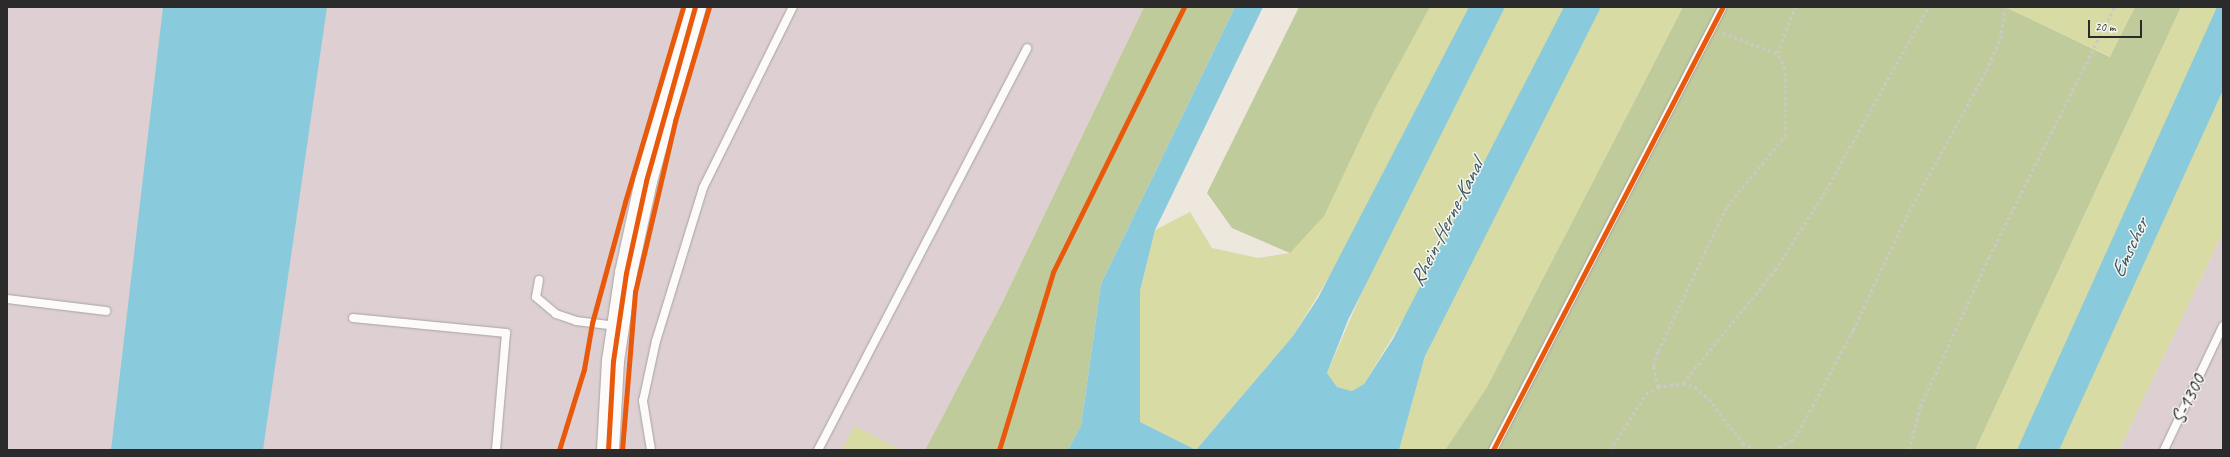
<!DOCTYPE html>
<html>
<head>
<meta charset="utf-8">
<style>
	body { margin:0 }
	#map { position:relative; width:2230px; height:457px; overflow:hidden; background:#ede7dd; font-family:Caveat,sans-serif }
	div>[style] { position:absolute }
	.industrial>* { inset:0; background:#ded0d2 }
	.green>* { inset:0; background:#d8dba3 }
	.forest>* { inset:0; background:#c0cb9c }
	.water>* { inset:0; background:#8acadd }
	.path>* { height:2.5px; margin-top:-1.25px; transform-origin:0; background:repeating-linear-gradient(90deg,#cbc9c7 0 3px,transparent 0 6px) }
	.roads { filter:drop-shadow(0 0 1px #a7a49e) drop-shadow(0 0 1px #a7a49e) }
	.service>* { height:8px; margin:-4px; padding:0 4px; transform-origin:4px; border-radius:4px; background:#fcfbfa }
	.secondary>* { height:22px; margin:-11px; padding:0 11px; transform-origin:11px; border-radius:11px; background:#fcfbfa }
	.cycleway>* { height:5px; margin:-2.5px; padding:0 2.5px; transform-origin:2.5px; border-radius:2.5px; background:#e8590c }
	span { translate:-50% -50%; white-space:nowrap; text-align:center; line-height:1.15; -webkit-text-stroke:3px #f6f6f2; paint-order:stroke }
	.street-label { font-size:20px; color:#2b2b2b }
	.water-label { font-size:21px; color:#3b5760; font-style:italic }
	.frame { position:absolute; inset:0; border:8px solid #2b2b2b; pointer-events:none }
	.scale { position:absolute; left:2088px; top:20px; width:54px; height:18px; box-sizing:border-box; border:2px solid #2b2b2b; border-top:0; padding-left:5px; font-size:12px; line-height:14px; white-space:nowrap; color:#2b2b2b; -webkit-text-stroke:3px #f6f6f2; paint-order:stroke }
</style>
</head>
<body>
<div id="map">
	<div class="industrial">
		<i style="clip-path:polygon(7px 7px,1144px 7px,1001px 305px,925px 450px,7px 450px)"></i>
		<i style="clip-path:polygon(2223px 232px,2223px 450px,2119px 450px)"></i>
	</div>
	<div class="green">
		<i style="clip-path:polygon(1430px 7px,1683px 7px,1487px 387px,1445px 450px,1399px 450px,1425px 356px,1448px 307px,1419px 293px,1364px 384px,1352px 391px,1337px 387px,1327px 373px,1372px 269px,1343px 254px,1293px 336px,1196px 450px,1140px 422px,1140px 291px,1155px 230px,1190px 212px,1212px 248px,1258px 258px,1290px 253px)"></i>
		<i style="clip-path:polygon(2005px 7px,2135px 7px,2111px 57px)"></i>
		<i style="clip-path:polygon(2181px 7px,2223px 7px,2223px 232px,2119px 450px,1975px 450px)"></i>
		<i style="clip-path:polygon(854px 426px,899px 449px,898px 450px,842px 450px)"></i>
	</div>
	<div class="forest">
		<i style="clip-path:polygon(1144px 7px,1235px 7px,1101px 284px,1081px 426px,1068px 450px,925px 450px,1001px 305px)"></i>
		<i style="clip-path:polygon(1299px 7px,1430px 7px,1375px 108px,1324px 216px,1290px 253px,1232px 228px,1207px 193px)"></i>
		<i style="clip-path:polygon(1683px 7px,2005px 7px,2110px 57px,2135px 7px,2181px 7px,1975px 450px,1445px 450px,1487px 387px)"></i>
	</div>
	<div class="water">
		<i style="clip-path:polygon(163px 7px,327px 7px,263px 450px,111px 450px)"></i>
		<i style="clip-path:polygon(1235px 7px,1263px 7px,1155px 230px,1140px 291px,1140px 422px,1196px 450px,1293px 336px,1318px 298px,1469px 7px,1505px 7px,1348px 320px,1327px 373px,1337px 387px,1352px 391px,1364px 384px,1393px 339px,1564px 7px,1601px 7px,1425px 356px,1399px 450px,1068px 450px,1081px 426px,1101px 284px)"></i>
		<i style="clip-path:polygon(2217px 7px,2223px 7px,2223px 90px,2059px 450px,2017px 450px)"></i>
	</div>
	<div class="path">
		<i style="left:1723px;top:33px;width:58px;rotate:20.3deg"></i>
		<i style="left:1683px;top:383px;width:13px;rotate:18deg"></i>
		<i style="left:1695px;top:387px;width:18px;rotate:41deg"></i>
		<i style="left:1709px;top:399px;width:56px;rotate:52.3deg"></i>
		<i style="left:1743px;top:443px;width:13px;rotate:32deg"></i>
		<i style="left:1658px;top:387px;width:25px;rotate:-9deg"></i>
		<i style="left:1683px;top:383px;width:146px;rotate:-50.8deg"></i>
		<i style="left:1775px;top:270px;width:89px;rotate:-57.4deg"></i>
		<i style="left:1823px;top:195px;width:215px;rotate:-60.8deg"></i>
		<i style="left:1610px;top:450px;width:67px;rotate:-57.3deg"></i>
		<i style="left:1646px;top:394px;width:14px;rotate:-30deg"></i>
		<i style="left:1658px;top:387px;width:22px;rotate:-103deg"></i>
		<i style="left:1653px;top:366px;width:16px;rotate:-72deg"></i>
		<i style="left:1658px;top:351px;width:161px;rotate:-64.6deg"></i>
		<i style="left:1727px;top:206px;width:91px;rotate:-50.4deg"></i>
		<i style="left:1785px;top:136px;width:67px;rotate:-90deg"></i>
		<i style="left:1785px;top:69px;width:18px;rotate:-117deg"></i>
		<i style="left:1777px;top:53px;width:49px;rotate:-68.6deg"></i>
		<i style="left:1773px;top:450px;width:20px;rotate:-27deg"></i>
		<i style="left:1791px;top:441px;width:11px;rotate:-49deg"></i>
		<i style="left:1798px;top:433px;width:117px;rotate:-61.9deg"></i>
		<i style="left:1853px;top:330px;width:125px;rotate:-64.9deg"></i>
		<i style="left:1906px;top:217px;width:166px;rotate:-61.3deg"></i>
		<i style="left:1986px;top:71px;width:35px;rotate:-66deg"></i>
		<i style="left:2000px;top:39px;width:32px;rotate:-81deg"></i>
		<i style="left:1909px;top:450px;width:44px;rotate:-75.7deg"></i>
		<i style="left:1920px;top:407px;width:165px;rotate:-65.3deg"></i>
		<i style="left:1989px;top:257px;width:280px;rotate:-63.4deg"></i>
	</div>
	<div class="roads">
		<div class="service">
			<i style="left:539px;top:280px;width:17px;rotate:100deg"></i>
			<i style="left:536px;top:297px;width:26px;rotate:40deg"></i>
			<i style="left:556px;top:314px;width:21px;rotate:19deg"></i>
			<i style="left:576px;top:321px;width:41px;rotate:7deg"></i>
			<i style="left:7px;top:299px;width:100px;rotate:6.9deg"></i>
			<i style="left:353px;top:318px;width:154px;rotate:5.6deg"></i>
			<i style="left:506px;top:333px;width:117px;rotate:94.9deg"></i>
			<i style="left:651px;top:450px;width:50px;rotate:-99.3deg"></i>
			<i style="left:643px;top:401px;width:61px;rotate:-77.8deg"></i>
			<i style="left:656px;top:341px;width:160px;rotate:-72.9deg"></i>
			<i style="left:703px;top:188px;width:202px;rotate:-63.6deg"></i>
			<i style="left:818px;top:450px;width:453px;rotate:-62.5deg"></i>
			<i style="left:1493px;top:450px;width:499px;rotate:-62.6deg"></i>
			<i style="left:2164px;top:450px;width:137px;rotate:-64.6deg"></i>
		</div>
		<div class="secondary">
			<i style="left:608px;top:450px;width:89px;rotate:-86.8deg"></i>
			<i style="left:613px;top:361px;width:89px;rotate:-81.6deg"></i>
			<i style="left:626px;top:273px;width:94px;rotate:-77.7deg"></i>
			<i style="left:646px;top:181px;width:181px;rotate:-74.3deg"></i>
		</div>
	</div>
	<div class="cycleway">
		<i style="left:559px;top:450px;width:85px;rotate:-72.8deg"></i>
		<i style="left:584px;top:369px;width:47px;rotate:-80.1deg"></i>
		<i style="left:592px;top:323px;width:125px;rotate:-74.7deg"></i>
		<i style="left:625px;top:202px;width:203px;rotate:-73.4deg"></i>
		<i style="left:608px;top:450px;width:89px;rotate:-86.8deg"></i>
		<i style="left:613px;top:361px;width:89px;rotate:-81.6deg"></i>
		<i style="left:626px;top:273px;width:94px;rotate:-77.7deg"></i>
		<i style="left:646px;top:181px;width:181px;rotate:-74.3deg"></i>
		<i style="left:622px;top:450px;width:159px;rotate:-85.3deg"></i>
		<i style="left:635px;top:292px;width:176px;rotate:-76.8deg"></i>
		<i style="left:675px;top:121px;width:119px;rotate:-73.4deg"></i>
		<i style="left:999px;top:450px;width:186px;rotate:-73.1deg"></i>
		<i style="left:1053px;top:272px;width:296px;rotate:-63.7deg"></i>
		<i style="left:1493px;top:450px;width:499px;rotate:-62.6deg"></i>
	</div>
	<div class="street-label">
		<span style="left:2188px;top:399px;rotate:-65deg">S-1300</span>
	</div>
	<div class="water-label">
		<span style="left:1446px;top:223px;rotate:-63deg">Rhein-Herne-Kanal</span>
		<span style="left:2129px;top:248px;rotate:-65deg">Emscher</span>
	</div>
	<div class="frame"></div>
	<div class="scale">20 m</div>
</div>
</body>
</html>
